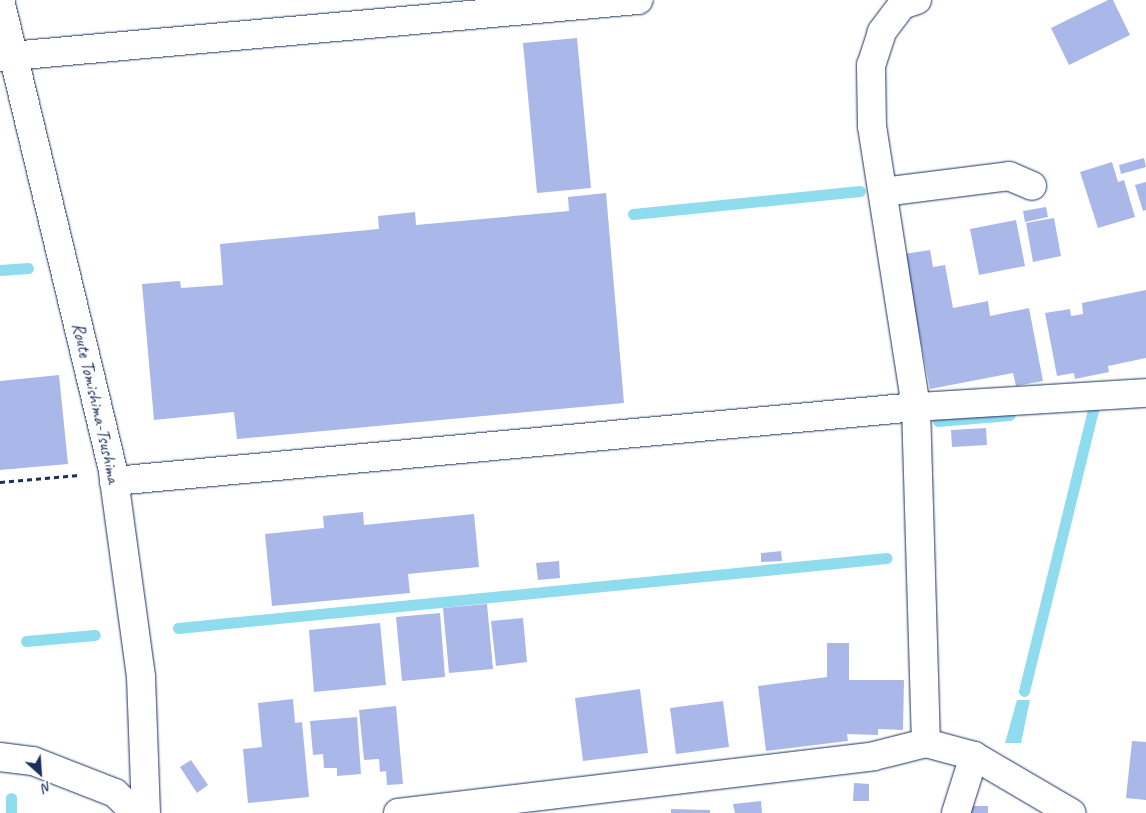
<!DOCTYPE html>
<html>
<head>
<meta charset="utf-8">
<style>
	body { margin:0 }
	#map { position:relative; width:1146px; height:813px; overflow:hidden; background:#fff; font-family:Caveat,sans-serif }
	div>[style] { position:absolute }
	.water>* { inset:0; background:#90dcef }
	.stream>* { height:11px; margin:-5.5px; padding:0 5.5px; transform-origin:5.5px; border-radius:5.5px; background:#90dcef }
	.building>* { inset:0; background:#a9b8e8 }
	.path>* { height:3px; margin-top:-1.5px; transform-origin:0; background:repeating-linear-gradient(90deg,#1b2f5e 0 5px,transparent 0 9px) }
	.roads { filter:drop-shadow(0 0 1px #1b2f5e) drop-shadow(0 0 1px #1b2f5e) }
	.minor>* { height:28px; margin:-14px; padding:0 14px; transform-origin:14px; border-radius:14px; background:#fff }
	.major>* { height:28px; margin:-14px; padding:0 14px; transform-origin:14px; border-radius:14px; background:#fff }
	span { translate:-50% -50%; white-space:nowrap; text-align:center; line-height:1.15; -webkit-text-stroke:4px #fff; paint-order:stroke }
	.street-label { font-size:18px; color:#1b2f5e }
	.north { position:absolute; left:15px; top:748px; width:50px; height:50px; -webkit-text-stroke:4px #fff; paint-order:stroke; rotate:154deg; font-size:14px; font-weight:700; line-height:20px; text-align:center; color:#1b2f5e }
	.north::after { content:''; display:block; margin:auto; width:18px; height:22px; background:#1b2f5e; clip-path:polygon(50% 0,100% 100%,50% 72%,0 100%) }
</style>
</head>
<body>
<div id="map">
	<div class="water">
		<i style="clip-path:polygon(1017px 700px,1030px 700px,1021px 743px,1005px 743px)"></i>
	</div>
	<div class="stream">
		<i style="left:633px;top:214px;width:228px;rotate:-5.8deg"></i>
		<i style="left:0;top:270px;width:28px;rotate:-4deg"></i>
		<i style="left:938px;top:421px;width:72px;rotate:-4.8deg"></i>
		<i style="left:178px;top:628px;width:712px;rotate:-5.64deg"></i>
		<i style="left:26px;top:641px;width:69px;rotate:-5deg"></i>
		<i style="left:1024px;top:691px;width:292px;rotate:-76.2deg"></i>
		<i style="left:11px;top:813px;width:15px;rotate:-90deg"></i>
	</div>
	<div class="building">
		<i style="clip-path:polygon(1108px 0,1113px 0,1130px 35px,1069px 65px,1051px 28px)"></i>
		<i style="clip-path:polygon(577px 38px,591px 188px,537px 193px,523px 43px)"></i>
		<i style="clip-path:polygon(1144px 158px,1146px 167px,1121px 174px,1119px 165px)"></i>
		<i style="clip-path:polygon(1112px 162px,1118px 182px,1124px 180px,1135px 217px,1098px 228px,1080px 172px)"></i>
		<i style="clip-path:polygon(1146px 182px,1146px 210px,1143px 211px,1135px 185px)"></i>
		<i style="clip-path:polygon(606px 193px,624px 403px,237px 439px,234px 412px,154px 420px,142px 284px,180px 281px,181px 288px,223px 285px,220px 244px,379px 229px,378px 216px,415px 212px,416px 225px,569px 211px,568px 197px)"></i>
		<i style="clip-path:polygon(1046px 207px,1048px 217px,1025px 222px,1023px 211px)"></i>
		<i style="clip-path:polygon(1054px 218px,1061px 256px,1033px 262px,1026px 223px)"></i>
		<i style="clip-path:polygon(1016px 220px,1025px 266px,979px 275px,970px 229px)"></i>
		<i style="clip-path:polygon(930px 250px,933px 267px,945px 265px,953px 308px,988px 301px,990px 316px,1029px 308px,1043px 381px,1016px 386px,1013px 373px,930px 389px,904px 254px)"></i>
		<i style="clip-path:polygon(1146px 290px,1146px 358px,1108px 366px,1109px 372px,1075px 379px,1074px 373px,1057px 376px,1045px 313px,1070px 309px,1071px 316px,1083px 314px,1082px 303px)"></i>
		<i style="clip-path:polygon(59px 375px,68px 464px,0 470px,0 381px)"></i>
		<i style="clip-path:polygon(986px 428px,987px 445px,952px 447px,951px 430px)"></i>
		<i style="clip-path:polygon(363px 512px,364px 525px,474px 514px,479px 567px,408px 574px,410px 593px,272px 606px,265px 534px,324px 528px,323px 516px)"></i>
		<i style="clip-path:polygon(781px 551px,782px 561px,761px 562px,761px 553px)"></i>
		<i style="clip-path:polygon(559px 561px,560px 578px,538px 580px,536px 563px)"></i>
		<i style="clip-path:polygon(487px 604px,493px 669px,449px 673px,443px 608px)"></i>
		<i style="clip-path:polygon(440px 613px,445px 677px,402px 681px,396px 617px)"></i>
		<i style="clip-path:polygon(523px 618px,527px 662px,496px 666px,491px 621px)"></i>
		<i style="clip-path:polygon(380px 623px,386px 685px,314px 692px,309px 630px)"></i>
		<i style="clip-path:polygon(827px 643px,849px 643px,849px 680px,904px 680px,903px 730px,878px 729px,878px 735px,847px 734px,848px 741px,766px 751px,758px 686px,827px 677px)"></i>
		<i style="clip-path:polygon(640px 689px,648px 753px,583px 761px,575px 698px)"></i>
		<i style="clip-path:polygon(293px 699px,295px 723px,302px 722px,309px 797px,248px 803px,243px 749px,262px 747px,258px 703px)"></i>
		<i style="clip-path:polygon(723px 701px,729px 747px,676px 754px,670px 708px)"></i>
		<i style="clip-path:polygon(396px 706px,403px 784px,387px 785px,386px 771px,380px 772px,379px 759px,364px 760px,359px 710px)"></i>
		<i style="clip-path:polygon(357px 717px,361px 774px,337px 776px,337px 768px,324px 768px,323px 754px,313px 755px,310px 721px)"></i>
		<i style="clip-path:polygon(1132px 741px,1146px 742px,1146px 800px,1126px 798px)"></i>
		<i style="clip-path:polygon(191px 760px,208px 785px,197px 793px,180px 767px)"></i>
		<i style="clip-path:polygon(854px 783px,869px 784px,869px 801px,853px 801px)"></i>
		<i style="clip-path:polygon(761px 801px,762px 813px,735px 813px,733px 804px)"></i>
		<i style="clip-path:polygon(970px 806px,988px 806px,988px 813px,971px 813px)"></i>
		<i style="clip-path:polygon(671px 809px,710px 810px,710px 813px,671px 813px)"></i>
	</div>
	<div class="path">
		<i style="left:0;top:482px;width:79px;rotate:-5.1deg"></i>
	</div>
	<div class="roads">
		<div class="minor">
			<i style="left:917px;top:0;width:16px;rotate:162deg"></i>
			<i style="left:902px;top:5px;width:34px;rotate:127deg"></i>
			<i style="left:882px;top:32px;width:35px;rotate:108deg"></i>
			<i style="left:871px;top:65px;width:61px;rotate:89.1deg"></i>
			<i style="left:872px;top:126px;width:284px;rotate:81.1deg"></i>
			<i style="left:916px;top:407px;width:336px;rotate:88.3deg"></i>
			<i style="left:0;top:57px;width:641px;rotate:-5.11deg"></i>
			<i style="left:883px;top:192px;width:127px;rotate:-7.2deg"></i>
			<i style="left:1009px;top:176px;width:25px;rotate:23deg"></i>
			<i style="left:114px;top:481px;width:805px;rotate:-5.27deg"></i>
			<i style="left:916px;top:407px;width:230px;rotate:-3.5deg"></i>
			<i style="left:398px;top:813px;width:479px;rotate:-6.8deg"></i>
			<i style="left:874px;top:756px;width:54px;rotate:-14deg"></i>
			<i style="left:926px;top:743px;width:50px;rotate:15.2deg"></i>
			<i style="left:974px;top:756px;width:113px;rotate:30.4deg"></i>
			<i style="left:956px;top:813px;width:60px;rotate:-72.5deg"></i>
		</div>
		<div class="major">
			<i style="left:0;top:0;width:485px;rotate:76.5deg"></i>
			<i style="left:113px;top:472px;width:207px;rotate:82.2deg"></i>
			<i style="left:141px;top:677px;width:136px;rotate:87.9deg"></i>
			<i style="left:0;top:757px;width:33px;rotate:7deg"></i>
			<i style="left:33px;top:761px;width:88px;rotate:21.3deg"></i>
			<i style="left:115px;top:793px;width:29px;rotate:44deg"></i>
		</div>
	</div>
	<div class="street-label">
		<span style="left:96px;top:403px;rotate:77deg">Route Tomishima-Tsushima</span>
	</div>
	<div class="north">N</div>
</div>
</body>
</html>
